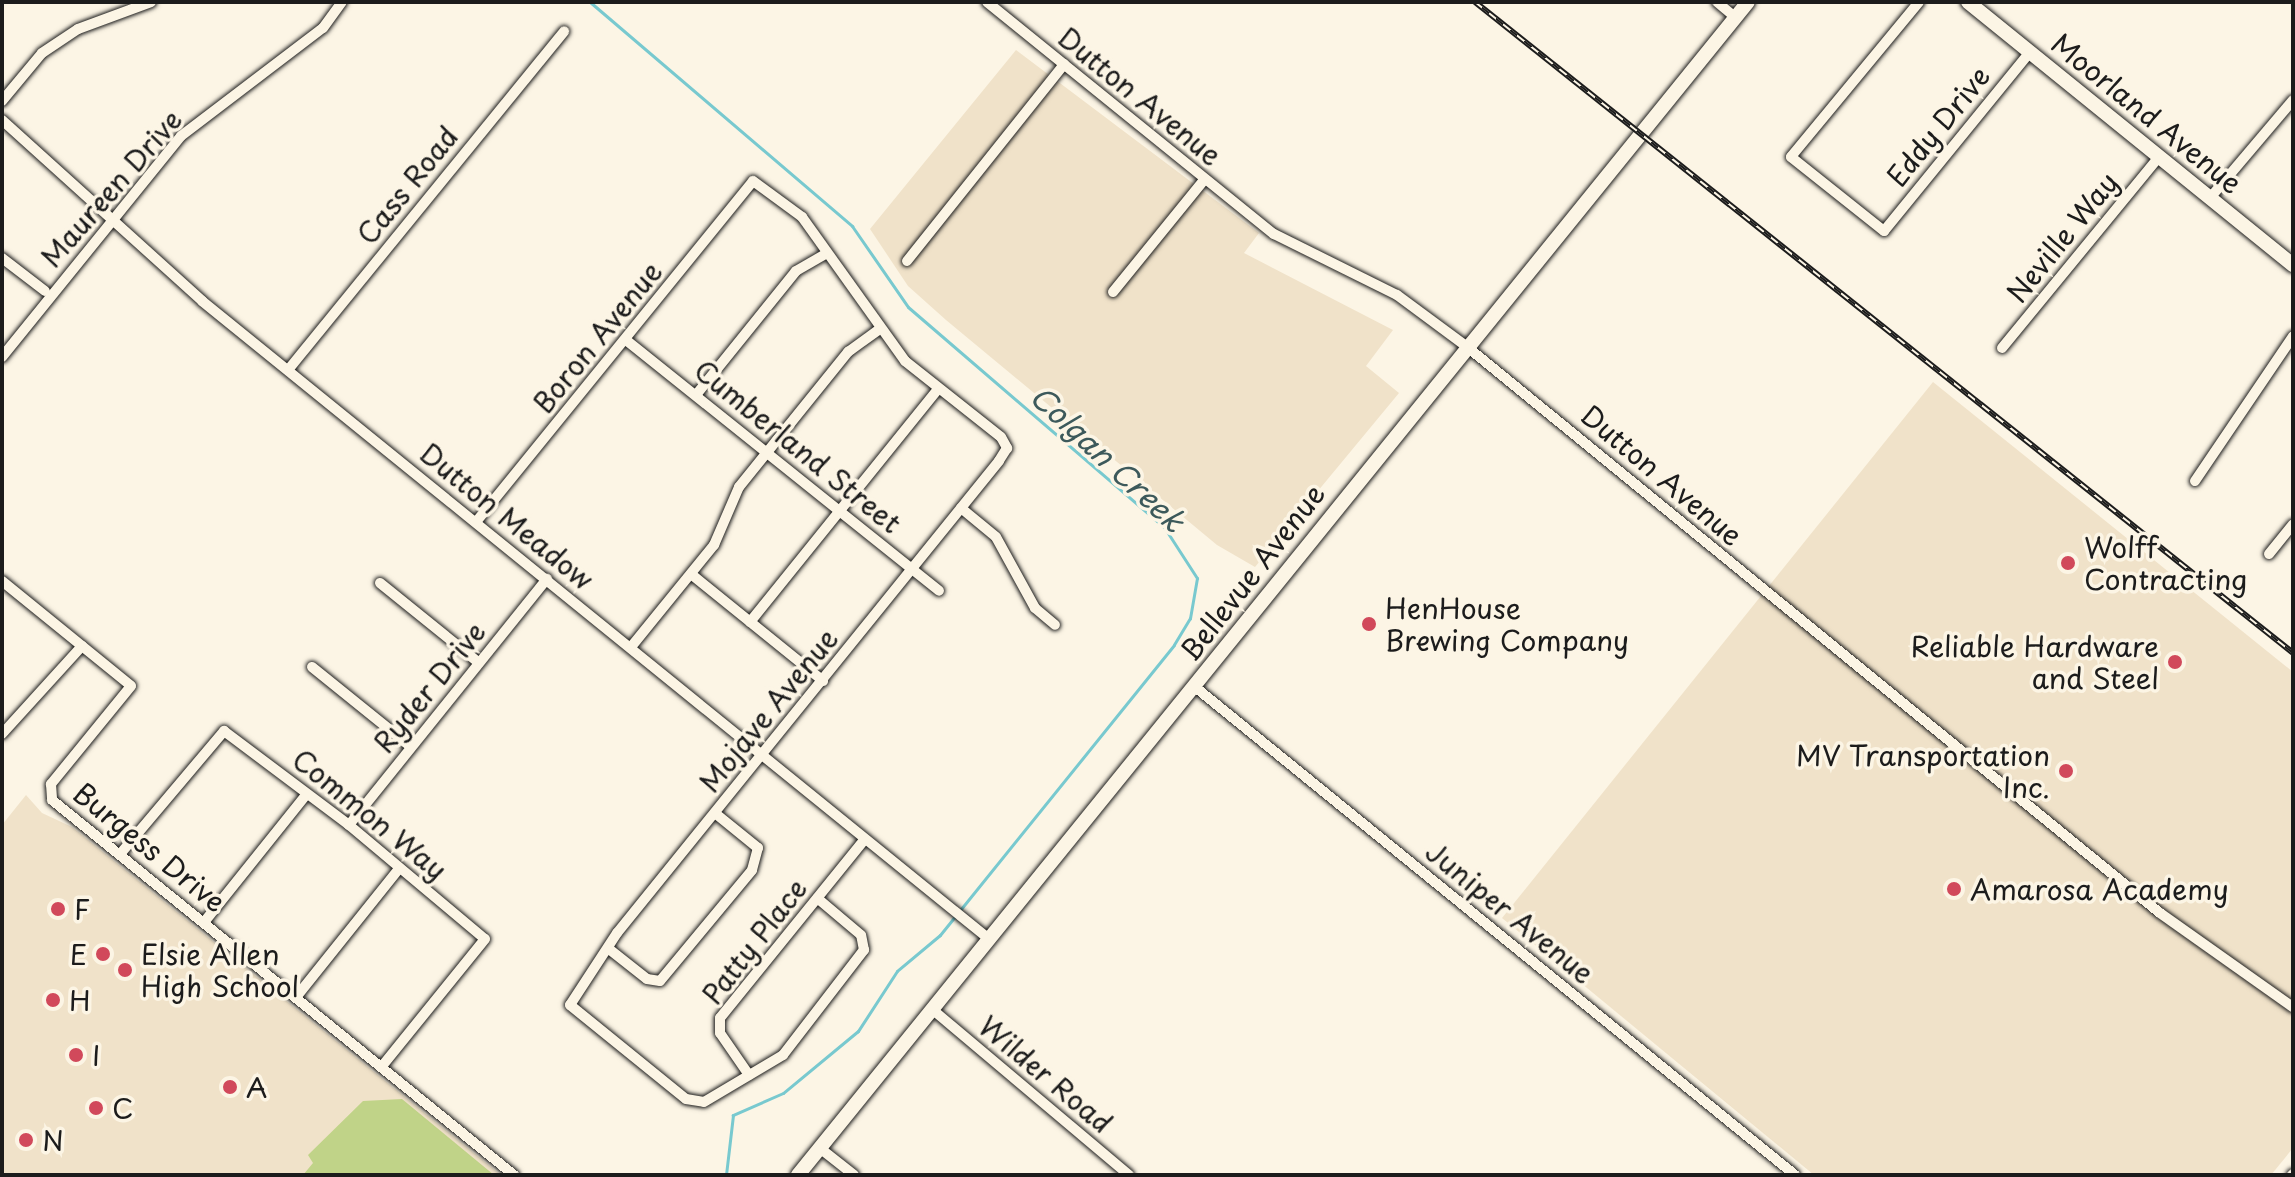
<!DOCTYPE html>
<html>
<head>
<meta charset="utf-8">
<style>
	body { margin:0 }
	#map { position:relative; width:2295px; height:1177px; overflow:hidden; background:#fcf5e5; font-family:"Playpen Sans",sans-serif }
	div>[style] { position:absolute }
	.built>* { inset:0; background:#f0e2c9 }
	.green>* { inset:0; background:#c0d388 }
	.stream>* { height:3px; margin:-1.5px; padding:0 1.5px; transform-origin:1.5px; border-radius:1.5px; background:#78c9cf }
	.roads { filter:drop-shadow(0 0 2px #1c1c1c) drop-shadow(0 0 2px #1c1c1c) }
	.street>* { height:10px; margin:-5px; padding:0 5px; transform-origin:5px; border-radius:5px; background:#fcf5e5 }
	.secondary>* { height:14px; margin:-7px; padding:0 7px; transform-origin:7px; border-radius:7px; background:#fcf5e5 }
	.rail>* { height:6px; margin-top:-3px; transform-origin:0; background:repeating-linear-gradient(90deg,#fcf5e5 0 9px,#1c1c1c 0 18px); box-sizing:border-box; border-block:2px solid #1c1c1c }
	.dots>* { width:22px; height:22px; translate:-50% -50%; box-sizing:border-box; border:4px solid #fcf5e5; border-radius:50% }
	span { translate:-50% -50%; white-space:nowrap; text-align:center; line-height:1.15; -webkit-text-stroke:7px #fcf5e5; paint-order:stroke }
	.street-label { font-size:28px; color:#1c1c1c }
	.poi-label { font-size:28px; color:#1c1c1c }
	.left { translate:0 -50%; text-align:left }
	.right { translate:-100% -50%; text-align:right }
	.water-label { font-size:30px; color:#3c595b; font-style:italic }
	.frame { position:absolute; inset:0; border:4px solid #1c1c1c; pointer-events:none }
</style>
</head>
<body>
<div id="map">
	<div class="built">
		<i style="clip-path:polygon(1016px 50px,1259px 233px,1244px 253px,1393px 330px,1366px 366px,1399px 393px,1255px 567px,1217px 545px,946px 320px,908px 286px,870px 229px)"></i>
		<i style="clip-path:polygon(1933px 382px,2293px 672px,2293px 1148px,2271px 1175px,1814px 1175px,1502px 918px)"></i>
		<i style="clip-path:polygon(26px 795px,42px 813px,72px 827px,501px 1175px,2px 1175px,2px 825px)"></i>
	</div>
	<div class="green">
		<i style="clip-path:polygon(402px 1099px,494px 1175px,303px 1175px,313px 1163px,308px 1155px,363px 1101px)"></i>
	</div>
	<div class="stream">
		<i style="left:590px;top:2px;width:345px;rotate:40.5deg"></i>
		<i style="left:852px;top:226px;width:98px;rotate:55.3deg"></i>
		<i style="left:908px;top:307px;width:338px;rotate:40.7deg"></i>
		<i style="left:1164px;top:527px;width:61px;rotate:57.1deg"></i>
		<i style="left:1197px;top:578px;width:41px;rotate:99.9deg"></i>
		<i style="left:1190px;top:618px;width:31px;rotate:121deg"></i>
		<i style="left:1174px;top:645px;width:373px;rotate:128.9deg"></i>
		<i style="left:940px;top:935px;width:56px;rotate:140.1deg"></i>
		<i style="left:897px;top:971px;width:72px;rotate:123deg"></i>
		<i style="left:858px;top:1031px;width:97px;rotate:140.4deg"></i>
		<i style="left:783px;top:1093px;width:55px;rotate:156.3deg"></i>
		<i style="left:733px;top:1115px;width:60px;rotate:96.7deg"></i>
	</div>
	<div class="roads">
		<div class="street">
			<i style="left:987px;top:2px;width:369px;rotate:39deg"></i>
			<i style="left:1274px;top:234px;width:137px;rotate:26.4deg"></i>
			<i style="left:1397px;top:295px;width:86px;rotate:36.5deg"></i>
			<i style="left:1466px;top:346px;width:896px;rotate:39.25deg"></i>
			<i style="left:2160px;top:913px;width:163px;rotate:35.3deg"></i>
			<i style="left:1717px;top:2px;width:25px;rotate:40deg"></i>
			<i style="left:1919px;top:2px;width:201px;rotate:129.6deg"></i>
			<i style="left:1791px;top:157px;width:119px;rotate:38.5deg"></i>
			<i style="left:1884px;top:231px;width:231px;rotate:-50.8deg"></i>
			<i style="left:2px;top:101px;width:62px;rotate:-50.2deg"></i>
			<i style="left:42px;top:53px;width:43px;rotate:-33.7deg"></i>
			<i style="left:78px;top:29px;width:78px;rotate:-20.3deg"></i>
			<i style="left:2px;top:120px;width:270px;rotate:42.1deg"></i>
			<i style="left:202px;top:301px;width:1013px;rotate:39.03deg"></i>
			<i style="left:2210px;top:198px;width:128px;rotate:-49.7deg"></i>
			<i style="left:2px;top:258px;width:54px;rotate:37.5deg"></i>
			<i style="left:907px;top:261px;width:252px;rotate:-51.4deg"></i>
			<i style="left:1113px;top:292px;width:144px;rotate:-50.9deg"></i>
			<i style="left:626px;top:340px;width:401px;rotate:38.7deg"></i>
			<i style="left:2002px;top:348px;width:247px;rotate:-50.6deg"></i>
			<i style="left:2px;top:357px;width:284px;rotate:-51deg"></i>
			<i style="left:181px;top:136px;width:178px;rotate:-37.3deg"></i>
			<i style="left:323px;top:28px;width:32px;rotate:-54deg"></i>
			<i style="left:288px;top:370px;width:437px;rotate:-50.8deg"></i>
			<i style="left:696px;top:395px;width:159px;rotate:-51.1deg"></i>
			<i style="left:796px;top:271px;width:34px;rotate:-30deg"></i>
			<i style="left:2195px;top:481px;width:175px;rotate:-55.9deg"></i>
			<i style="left:961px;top:508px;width:45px;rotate:39.6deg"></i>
			<i style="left:996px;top:537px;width:81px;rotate:61.2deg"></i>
			<i style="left:1035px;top:608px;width:26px;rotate:40deg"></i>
			<i style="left:476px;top:522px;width:439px;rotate:-50.9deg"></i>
			<i style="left:753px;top:181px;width:61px;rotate:36.3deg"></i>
			<i style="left:802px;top:217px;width:177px;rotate:54.4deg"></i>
			<i style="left:905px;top:361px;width:122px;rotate:38.4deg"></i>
			<i style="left:1001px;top:437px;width:13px;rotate:61deg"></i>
			<i style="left:1007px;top:448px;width:15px;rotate:122deg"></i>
			<i style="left:999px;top:461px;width:607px;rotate:128.98deg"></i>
			<i style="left:617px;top:933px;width:86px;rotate:123.1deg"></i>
			<i style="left:570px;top:1005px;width:149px;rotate:39deg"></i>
			<i style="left:686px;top:1099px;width:18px;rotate:9deg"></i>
			<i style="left:704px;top:1102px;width:92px;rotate:-30.7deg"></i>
			<i style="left:783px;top:1055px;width:133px;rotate:-52.4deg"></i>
			<i style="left:864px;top:950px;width:15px;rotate:-101deg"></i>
			<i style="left:861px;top:935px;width:57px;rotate:-139.9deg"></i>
			<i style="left:2269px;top:554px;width:38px;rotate:-51deg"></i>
			<i style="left:691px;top:574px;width:170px;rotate:39deg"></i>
			<i style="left:2px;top:581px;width:166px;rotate:39.1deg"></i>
			<i style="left:131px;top:686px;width:127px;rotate:129.2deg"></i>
			<i style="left:51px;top:784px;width:16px;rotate:86deg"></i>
			<i style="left:52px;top:800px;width:595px;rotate:39.07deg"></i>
			<i style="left:380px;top:583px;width:127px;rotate:38.9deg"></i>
			<i style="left:750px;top:622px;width:299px;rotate:-51.1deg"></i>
			<i style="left:631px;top:647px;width:132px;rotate:-50.9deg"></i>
			<i style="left:714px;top:545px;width:63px;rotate:-66.7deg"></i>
			<i style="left:739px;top:487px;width:174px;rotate:-51.1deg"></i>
			<i style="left:848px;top:352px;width:36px;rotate:-36deg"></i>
			<i style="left:312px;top:667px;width:127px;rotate:38.9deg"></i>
			<i style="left:1195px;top:687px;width:773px;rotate:39.12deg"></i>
			<i style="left:2px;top:734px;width:119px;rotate:-47.7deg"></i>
			<i style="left:349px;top:825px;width:316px;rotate:-51.2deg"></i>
			<i style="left:121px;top:853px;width:160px;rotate:-49.8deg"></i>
			<i style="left:224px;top:731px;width:156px;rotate:36.9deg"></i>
			<i style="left:349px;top:825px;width:177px;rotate:40deg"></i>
			<i style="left:485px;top:939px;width:162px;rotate:129deg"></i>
			<i style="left:205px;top:921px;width:161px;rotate:-51.3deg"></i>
			<i style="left:609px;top:949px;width:48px;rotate:38.3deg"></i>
			<i style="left:647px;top:979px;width:13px;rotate:9deg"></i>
			<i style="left:660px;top:981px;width:144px;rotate:-50.3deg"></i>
			<i style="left:752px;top:870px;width:23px;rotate:-75deg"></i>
			<i style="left:758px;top:848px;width:55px;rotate:-140.9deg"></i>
			<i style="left:297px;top:996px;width:161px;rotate:-51.3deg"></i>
			<i style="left:933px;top:1010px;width:256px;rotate:40.1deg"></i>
			<i style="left:749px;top:1075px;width:51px;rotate:-124.6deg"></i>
			<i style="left:720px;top:1033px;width:15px;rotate:-90deg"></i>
			<i style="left:720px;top:1018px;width:230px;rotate:-51deg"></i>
			<i style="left:821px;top:1149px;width:42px;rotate:38.2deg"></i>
			<i style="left:2292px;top:1175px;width:1px;rotate:-45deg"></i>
		</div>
		<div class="secondary">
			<i style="left:1968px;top:2px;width:418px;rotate:39deg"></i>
			<i style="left:798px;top:1175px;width:1509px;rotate:-51deg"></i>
		</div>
	</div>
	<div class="rail">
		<i style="left:1475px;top:2px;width:1045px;rotate:38.51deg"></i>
	</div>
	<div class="dots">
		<i style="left:2068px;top:563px;background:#d1495b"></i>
		<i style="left:1369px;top:624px;background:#d1495b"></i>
		<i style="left:2175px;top:662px;background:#d1495b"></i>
		<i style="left:2066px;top:771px;background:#d1495b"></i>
		<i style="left:1954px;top:889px;background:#d1495b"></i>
		<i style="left:58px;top:909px;background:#d1495b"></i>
		<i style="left:103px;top:954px;background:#d1495b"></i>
		<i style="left:125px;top:970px;background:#d1495b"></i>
		<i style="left:53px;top:1000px;background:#d1495b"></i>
		<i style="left:76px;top:1055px;background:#d1495b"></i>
		<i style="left:230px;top:1087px;background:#d1495b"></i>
		<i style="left:96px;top:1108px;background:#d1495b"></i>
		<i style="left:26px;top:1140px;background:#d1495b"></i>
	</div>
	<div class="street-label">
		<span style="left:1140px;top:96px;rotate:39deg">Dutton Avenue</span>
		<span style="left:2147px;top:113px;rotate:39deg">Moorland Avenue</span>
		<span style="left:1938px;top:126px;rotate:-51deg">Eddy Drive</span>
		<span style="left:407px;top:185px;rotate:-51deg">Cass Road</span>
		<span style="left:111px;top:188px;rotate:-49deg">Maureen Drive</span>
		<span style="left:2062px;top:237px;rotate:-51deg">Neville Way</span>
		<span style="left:597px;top:337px;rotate:-51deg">Boron Avenue</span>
		<span style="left:798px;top:446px;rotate:39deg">Cumberland Street</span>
		<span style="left:1662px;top:475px;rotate:40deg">Dutton Avenue</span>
		<span style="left:507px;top:516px;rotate:39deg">Dutton Meadow</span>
		<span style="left:1252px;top:572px;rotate:-52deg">Bellevue Avenue</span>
		<span style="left:429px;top:687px;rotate:-51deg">Ryder Drive</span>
		<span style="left:768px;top:710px;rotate:-51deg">Mojave Avenue</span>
		<span style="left:370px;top:814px;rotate:39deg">Common Way</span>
		<span style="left:150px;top:847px;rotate:39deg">Burgess Drive</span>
		<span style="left:1510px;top:912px;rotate:39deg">Juniper Avenue</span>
		<span style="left:754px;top:941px;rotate:-52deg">Patty Place</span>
		<span style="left:1046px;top:1074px;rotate:40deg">Wilder Road</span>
	</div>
	<div class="poi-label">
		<span class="left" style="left:2084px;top:563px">Wolff<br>Contracting</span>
		<span class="left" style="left:1385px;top:624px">HenHouse<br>Brewing Company</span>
		<span class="right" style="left:2159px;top:662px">Reliable Hardware<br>and Steel</span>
		<span class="right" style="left:2050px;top:771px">MV Transportation<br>Inc.</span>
		<span class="left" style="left:1970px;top:889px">Amarosa Academy</span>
		<span class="left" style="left:74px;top:909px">F</span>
		<span class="right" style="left:87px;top:954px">E</span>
		<span class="left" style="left:141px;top:970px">Elsie Allen<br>High School</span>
		<span class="left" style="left:69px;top:1000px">H</span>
		<span class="left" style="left:92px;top:1055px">I</span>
		<span class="left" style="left:246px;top:1087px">A</span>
		<span class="left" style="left:112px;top:1108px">C</span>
		<span class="left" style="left:42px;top:1140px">N</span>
	</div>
	<div class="water-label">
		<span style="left:1108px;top:458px;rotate:43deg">Colgan Creek</span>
	</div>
	<div class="frame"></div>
</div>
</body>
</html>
